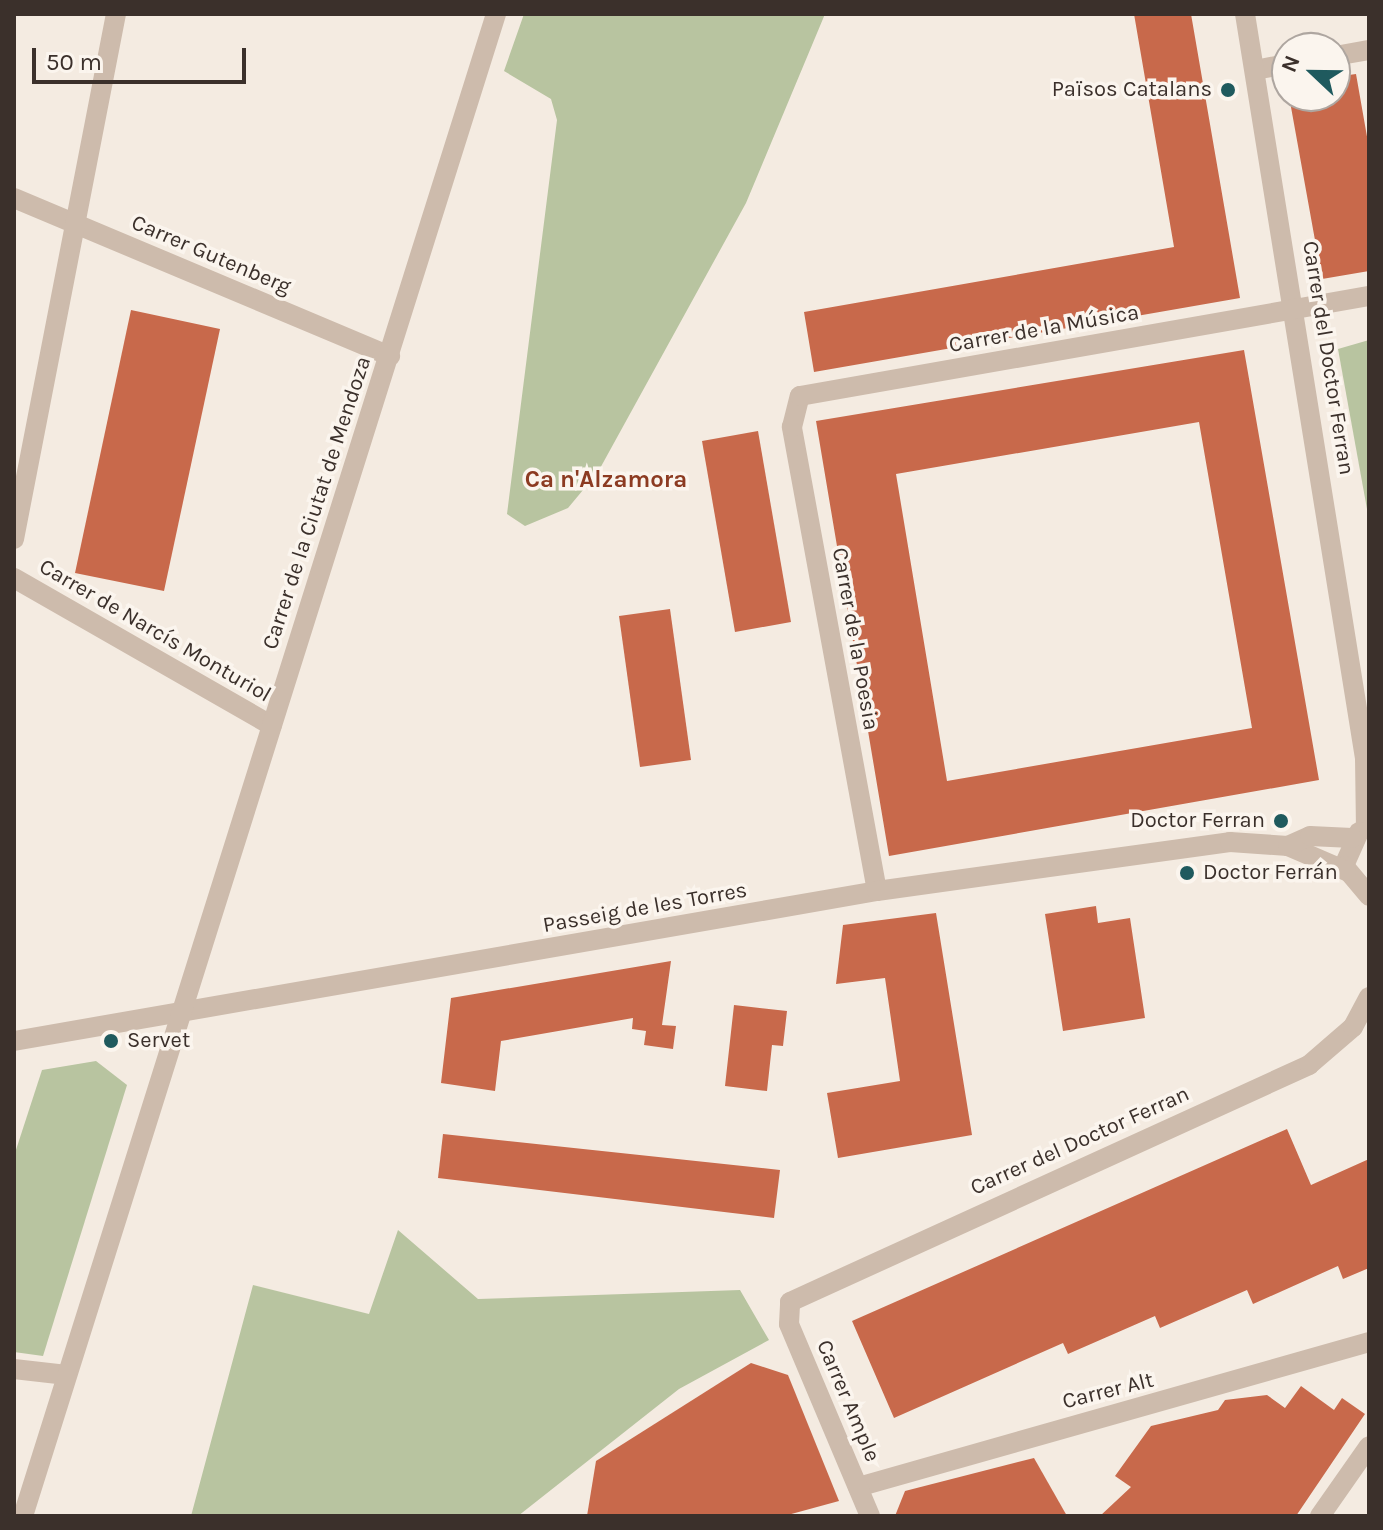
<!DOCTYPE html>
<html>
<head>
<meta charset="utf-8">
<style>
	body { margin:0 }
	#map { position:relative; width:1383px; height:1530px; overflow:hidden; background:#f4ebe1; font-family:Karla,sans-serif }
	div>[style] { position:absolute }
	.green>* { inset:0; background:#b8c4a0 }
	.building>* { inset:0; background:#c8694b }
	.pedestrian>* { height:20px; margin:-10px; padding:0 10px; transform-origin:10px; border-radius:10px; background:#cdbbac }
	.minor>* { height:20px; margin:-10px; padding:0 10px; transform-origin:10px; border-radius:10px; background:#cdbbac }
	.dots>* { width:22px; height:22px; translate:-50% -50%; box-sizing:border-box; border:4px solid #fbf5ee; border-radius:50% }
	span { translate:-50% -50%; white-space:nowrap; text-align:center; line-height:1.15; -webkit-text-stroke:7px #fbf5ee; paint-order:stroke }
	.poi-label { font-size:22px; color:#3b302b }
	.right { translate:-100% -50%; text-align:right }
	.left { translate:0 -50%; text-align:left }
	.street-label { font-size:22px; color:#3b302b }
	.neighbourhood-label { font-size:24px; color:#8c3b22; font-weight:700 }
	.frame { position:absolute; inset:0; border:16px solid #3b302b; pointer-events:none }
	.north { position:absolute; left:1271px; top:32px; width:80px; height:80px; box-sizing:border-box; background:#fbf5ee; border:2px solid #aea6a0; border-radius:50%; rotate:292deg; font-size:22px; font-weight:700; line-height:32px; text-align:center; color:#3b302b }
	.north::after { content:''; display:block; margin:auto; width:28px; height:36px; background:#1f5a5e; clip-path:polygon(50% 0,100% 100%,50% 72%,0 100%) }
	.scale { position:absolute; left:32px; top:48px; width:214px; height:36px; box-sizing:border-box; border:4px solid #3b302b; border-top:0; padding-left:10px; font-size:24px; line-height:28px; white-space:nowrap; color:#3b302b; -webkit-text-stroke:6px #fbf5ee; paint-order:stroke }
</style>
</head>
<body>
<div id="map">
	<div class="green">
		<i style="clip-path:polygon(524px 14px,825px 14px,746px 203px,598px 472px,568px 508px,525px 526px,507px 514px,557px 120px,551px 99px,504px 71px)"></i>
		<i style="clip-path:polygon(1369px 340px,1369px 520px,1338px 349px)"></i>
		<i style="clip-path:polygon(96px 1061px,127px 1085px,43px 1356px,14px 1352px,14px 1156px,42px 1070px)"></i>
		<i style="clip-path:polygon(398px 1230px,478px 1299px,740px 1290px,769px 1340px,679px 1389px,518px 1516px,191px 1516px,253px 1285px,369px 1314px)"></i>
	</div>
	<div class="building">
		<i style="clip-path:polygon(1134px 14px,1191px 14px,1240px 298px,814px 372px,804px 312px,1174px 247px)"></i>
		<i style="clip-path:polygon(1356px 74px,1369px 148px,1369px 271px,1322px 279px,1289px 96px,1335px 96px,1335px 77px)"></i>
		<i style="clip-path:polygon(131px 310px,220px 329px,164px 591px,75px 573px)"></i>
		<i style="clip-path:polygon(evenodd,1244px 350px,1319px 780px,889px 856px,816px 421px,1244px 350px,1199px 422px,1252px 728px,947px 781px,896px 474px,1199px 422px)"></i>
		<i style="clip-path:polygon(758px 431px,791px 622px,735px 632px,702px 441px)"></i>
		<i style="clip-path:polygon(670px 609px,691px 760px,640px 767px,619px 616px)"></i>
		<i style="clip-path:polygon(1096px 906px,1098px 923px,1130px 918px,1145px 1018px,1063px 1031px,1045px 914px)"></i>
		<i style="clip-path:polygon(936px 913px,972px 1135px,838px 1158px,827px 1093px,900px 1081px,885px 978px,836px 984px,843px 925px)"></i>
		<i style="clip-path:polygon(671px 961px,662px 1025px,676px 1026px,673px 1049px,644px 1045px,646px 1031px,632px 1029px,633px 1018px,501px 1041px,495px 1091px,441px 1083px,451px 998px)"></i>
		<i style="clip-path:polygon(734px 1005px,787px 1011px,783px 1046px,772px 1045px,767px 1091px,725px 1086px)"></i>
		<i style="clip-path:polygon(1287px 1129px,1311px 1185px,1369px 1159px,1369px 1268px,1343px 1279px,1338px 1266px,1253px 1304px,1247px 1290px,1160px 1328px,1155px 1316px,1068px 1354px,1063px 1343px,894px 1418px,852px 1321px)"></i>
		<i style="clip-path:polygon(443px 1134px,780px 1170px,774px 1218px,438px 1178px)"></i>
		<i style="clip-path:polygon(751px 1363px,788px 1375px,839px 1501px,784px 1516px,587px 1516px,596px 1461px)"></i>
		<i style="clip-path:polygon(1301px 1386px,1334px 1410px,1342px 1398px,1365px 1414px,1296px 1516px,1100px 1516px,1131px 1487px,1115px 1476px,1151px 1426px,1218px 1410px,1225px 1400px,1267px 1395px,1285px 1408px)"></i>
		<i style="clip-path:polygon(1034px 1458px,1067px 1516px,895px 1516px,905px 1491px)"></i>
	</div>
	<div class="pedestrian">
		<i style="left:1335px;top:56px;width:35px;rotate:-10deg"></i>
		<i style="left:1255px;top:70px;width:33px;rotate:-11deg"></i>
	</div>
	<div class="minor">
		<i style="left:1245px;top:14px;width:754px;rotate:80.84deg"></i>
		<i style="left:1365px;top:758px;width:70px;rotate:89.2deg"></i>
		<i style="left:14px;top:198px;width:408px;rotate:22.8deg"></i>
		<i style="left:14px;top:539px;width:535px;rotate:-79.01deg"></i>
		<i style="left:14px;top:578px;width:297px;rotate:29.8deg"></i>
		<i style="left:1359px;top:832px;width:37px;rotate:114deg"></i>
		<i style="left:1344px;top:866px;width:39px;rotate:50deg"></i>
		<i style="left:1288px;top:846px;width:63px;rotate:23.3deg"></i>
		<i style="left:877px;top:891px;width:472px;rotate:-100.4deg"></i>
		<i style="left:792px;top:427px;width:32px;rotate:-76deg"></i>
		<i style="left:800px;top:396px;width:578px;rotate:-9.97deg"></i>
		<i style="left:14px;top:1041px;width:876px;rotate:-9.86deg"></i>
		<i style="left:877px;top:891px;width:356px;rotate:-7.9deg"></i>
		<i style="left:1230px;top:842px;width:58px;rotate:3.9deg"></i>
		<i style="left:1288px;top:846px;width:24px;rotate:-24deg"></i>
		<i style="left:1310px;top:836px;width:42px;rotate:2.7deg"></i>
		<i style="left:14px;top:1369px;width:53px;rotate:6.5deg"></i>
		<i style="left:858px;top:1487px;width:531px;rotate:-15.84deg"></i>
		<i style="left:23px;top:1516px;width:1575px;rotate:-72.52deg"></i>
		<i style="left:870px;top:1516px;width:208px;rotate:-112.9deg"></i>
		<i style="left:789px;top:1324px;width:22px;rotate:-87deg"></i>
		<i style="left:790px;top:1302px;width:571px;rotate:-24.54deg"></i>
		<i style="left:1309px;top:1065px;width:58px;rotate:-40.8deg"></i>
		<i style="left:1353px;top:1027px;width:34px;rotate:-62deg"></i>
		<i style="left:1320px;top:1516px;width:85px;rotate:-55deg"></i>
	</div>
	<div class="dots">
		<i style="left:1228px;top:90px;background:#1f5a5e"></i>
		<i style="left:1281px;top:821px;background:#1f5a5e"></i>
		<i style="left:1187px;top:873px;background:#1f5a5e"></i>
		<i style="left:111px;top:1041px;background:#1f5a5e"></i>
	</div>
	<div class="poi-label">
		<span class="right" style="left:1212px;top:90px">Països Catalans</span>
		<span class="right" style="left:1265px;top:821px">Doctor Ferran</span>
		<span class="left" style="left:1203px;top:873px">Doctor Ferrán</span>
		<span class="left" style="left:127px;top:1041px">Servet</span>
	</div>
	<div class="street-label">
		<span style="left:211px;top:255px;rotate:23deg">Carrer Gutenberg</span>
		<span style="left:1044px;top:329px;rotate:-10deg">Carrer de la Música</span>
		<span style="left:1328px;top:358px;rotate:81deg">Carrer del Doctor Ferran</span>
		<span style="left:317px;top:503px;rotate:-72deg">Carrer de la Ciutat de Mendoza</span>
		<span style="left:155px;top:631px;rotate:30deg">Carrer de Narcís Monturiol</span>
		<span style="left:855px;top:639px;rotate:80deg">Carrer de la Poesia</span>
		<span style="left:645px;top:908px;rotate:-10deg">Passeig de les Torres</span>
		<span style="left:1080px;top:1141px;rotate:-24deg">Carrer del Doctor Ferran</span>
		<span style="left:1108px;top:1391px;rotate:-14deg">Carrer Alt</span>
		<span style="left:848px;top:1401px;rotate:67deg">Carrer Ample</span>
	</div>
	<div class="neighbourhood-label">
		<span style="left:606px;top:480px">Ca n'Alzamora</span>
	</div>
	<div class="frame"></div>
	<div class="north">N</div>
	<div class="scale">50 m</div>
</div>
</body>
</html>
